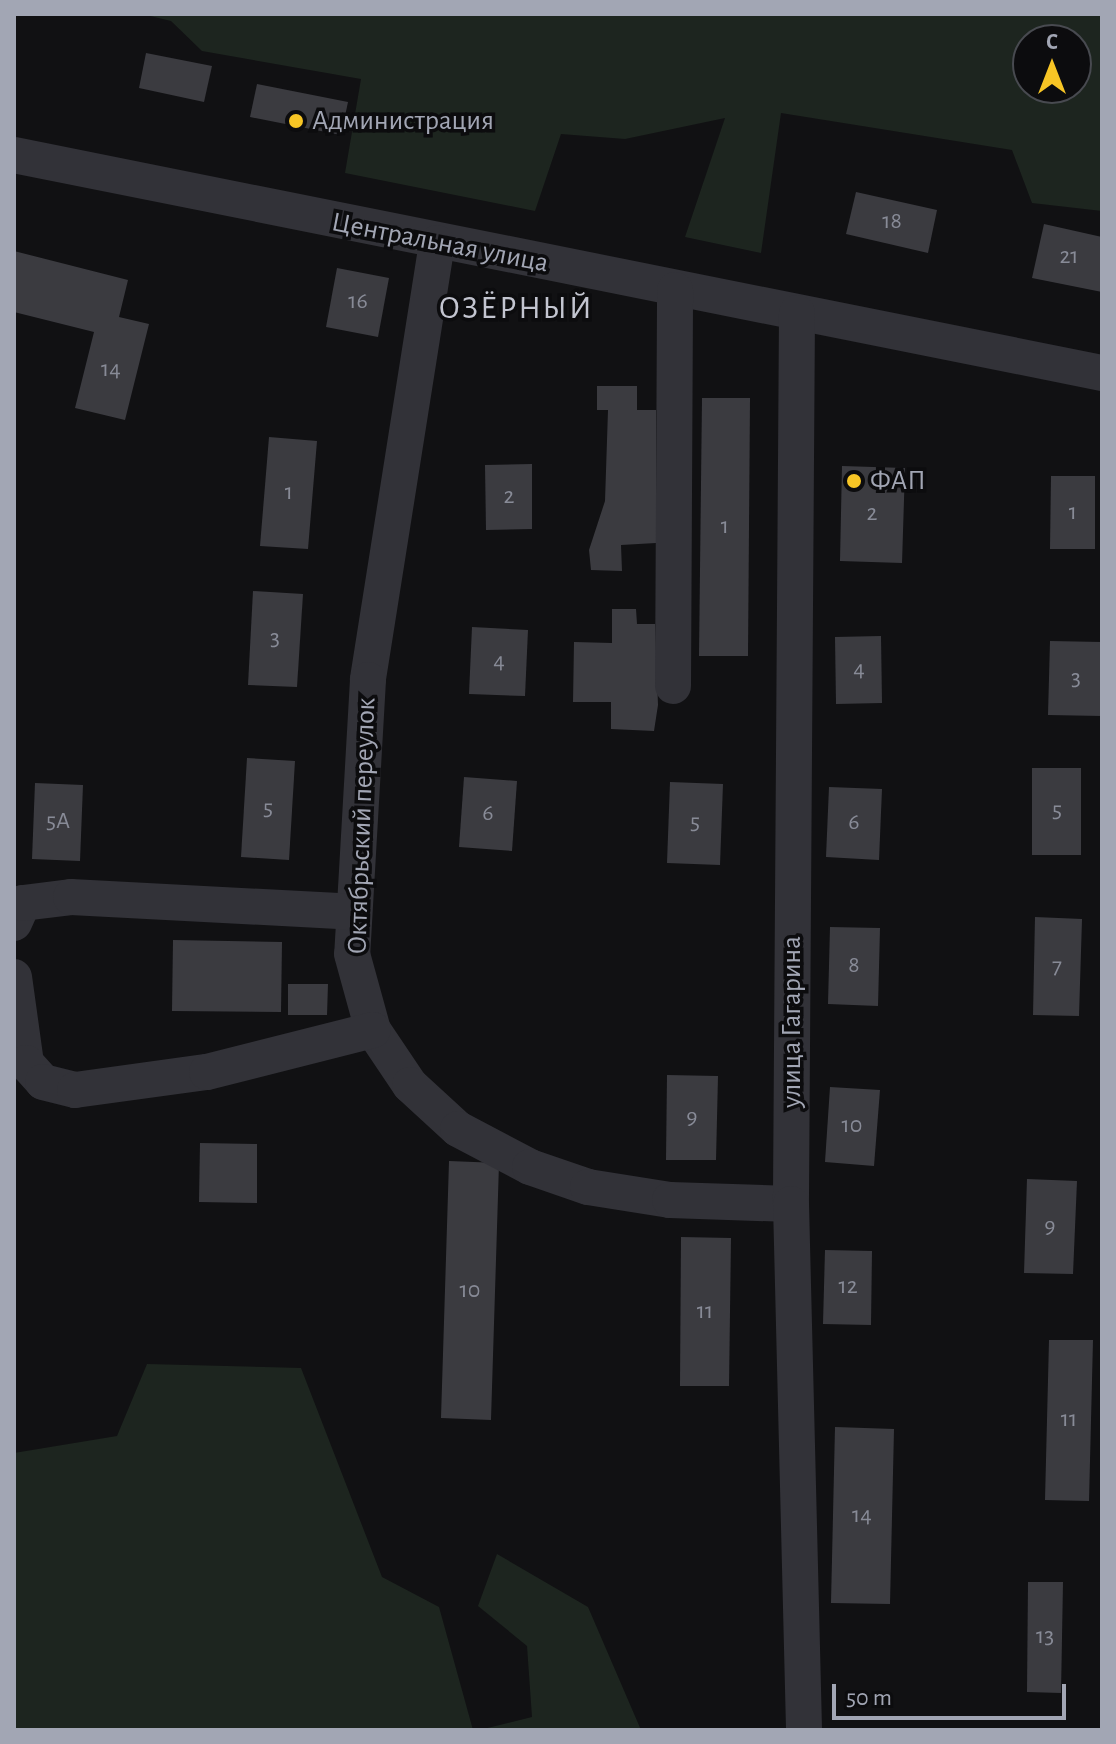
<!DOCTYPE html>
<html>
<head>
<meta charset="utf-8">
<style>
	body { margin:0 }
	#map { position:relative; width:1116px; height:1744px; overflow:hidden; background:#111113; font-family:"Alegreya Sans",sans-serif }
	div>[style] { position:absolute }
	.green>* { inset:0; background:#1d251f }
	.building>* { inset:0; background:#3b3b40 }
	.minor>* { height:36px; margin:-18px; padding:0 18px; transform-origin:18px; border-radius:18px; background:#323238 }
	.dots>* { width:22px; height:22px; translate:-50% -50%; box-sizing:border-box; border:4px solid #0c0c0e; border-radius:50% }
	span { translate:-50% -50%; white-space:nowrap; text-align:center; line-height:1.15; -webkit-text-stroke:7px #0c0c0e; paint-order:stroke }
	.number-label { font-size:24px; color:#888b97 }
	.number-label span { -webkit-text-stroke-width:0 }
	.poi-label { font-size:28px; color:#a2a6b4 }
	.left { translate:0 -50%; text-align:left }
	.street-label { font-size:28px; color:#a2a6b4 }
	.quarter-label { font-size:32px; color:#c3c5d0; letter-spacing:2px }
	.frame { position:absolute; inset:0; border:16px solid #a2a6b4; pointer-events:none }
	.north { position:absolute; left:1012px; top:24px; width:80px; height:80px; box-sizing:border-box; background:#0c0c0e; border:2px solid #484a50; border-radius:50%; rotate:0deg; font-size:22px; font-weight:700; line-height:32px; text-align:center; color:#a2a6b4 }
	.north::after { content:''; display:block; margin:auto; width:28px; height:36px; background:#f7c525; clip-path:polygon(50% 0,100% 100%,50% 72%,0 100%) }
	.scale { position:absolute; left:832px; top:1684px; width:234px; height:36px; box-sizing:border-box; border:4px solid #a2a6b4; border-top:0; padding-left:10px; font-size:24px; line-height:28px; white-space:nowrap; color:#a2a6b4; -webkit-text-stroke:6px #0c0c0e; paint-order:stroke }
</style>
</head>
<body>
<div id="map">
	<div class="green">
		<i style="clip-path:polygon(evenodd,142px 14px,1102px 14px,1102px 211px,1032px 203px,1012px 150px,781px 113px,761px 253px,685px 237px,725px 118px,625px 139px,561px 134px,535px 211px,345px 173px,361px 79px,202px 51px,171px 21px,142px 14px,1028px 40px,1076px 40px,1076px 88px,1028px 88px,1028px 40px)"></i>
		<i style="clip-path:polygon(147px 1364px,301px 1368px,382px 1577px,439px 1607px,473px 1730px,14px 1730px,14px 1453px,117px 1436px)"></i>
		<i style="clip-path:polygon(497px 1554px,588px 1607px,641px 1730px,479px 1730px,532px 1717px,527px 1646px,478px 1606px)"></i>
	</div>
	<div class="building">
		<i style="clip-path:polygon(146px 53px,212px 66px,204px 102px,139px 88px)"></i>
		<i style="clip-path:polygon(257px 84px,348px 102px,341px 135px,250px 117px)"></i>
		<i style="clip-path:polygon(856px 192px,937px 210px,928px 253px,846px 234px)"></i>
		<i style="clip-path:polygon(1044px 224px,1102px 237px,1102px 292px,1032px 278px)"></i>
		<i style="clip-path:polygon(14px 251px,128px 280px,119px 317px,149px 324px,125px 420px,75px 408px,94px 332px,14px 312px)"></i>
		<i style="clip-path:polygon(337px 268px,389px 278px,378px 337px,326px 327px)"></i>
		<i style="clip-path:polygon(597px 386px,637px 386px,637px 410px,656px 410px,656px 543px,621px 545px,622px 571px,591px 570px,589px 550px,605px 501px,608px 410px,597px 410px)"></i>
		<i style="clip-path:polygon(702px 398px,750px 398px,748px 656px,699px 656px)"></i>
		<i style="clip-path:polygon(269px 437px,317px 441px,308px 549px,260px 546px)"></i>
		<i style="clip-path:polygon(532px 464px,532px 529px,486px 530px,485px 465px)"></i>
		<i style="clip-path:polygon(842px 466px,905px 468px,902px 563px,840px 561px)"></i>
		<i style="clip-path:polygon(1051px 476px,1095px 476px,1095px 549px,1050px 549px)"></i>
		<i style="clip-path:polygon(253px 591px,303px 594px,297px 687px,248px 685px)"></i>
		<i style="clip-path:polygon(612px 609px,636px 609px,637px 624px,655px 624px,658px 705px,654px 731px,611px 729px,611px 702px,573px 702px,574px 642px,612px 643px)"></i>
		<i style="clip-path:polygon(472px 627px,528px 630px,525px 696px,469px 694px)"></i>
		<i style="clip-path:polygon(881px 636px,882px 703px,836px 704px,835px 637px)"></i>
		<i style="clip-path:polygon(1050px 641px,1102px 642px,1102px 716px,1048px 715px)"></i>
		<i style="clip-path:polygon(247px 758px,295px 761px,289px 860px,241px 857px)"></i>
		<i style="clip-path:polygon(1032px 768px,1081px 768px,1081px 855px,1032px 855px)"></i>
		<i style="clip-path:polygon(464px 777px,517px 781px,512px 851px,459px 847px)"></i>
		<i style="clip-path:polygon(670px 782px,723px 784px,720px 865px,667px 863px)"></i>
		<i style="clip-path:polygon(35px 783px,83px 785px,80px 861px,32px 859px)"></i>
		<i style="clip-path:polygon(829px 787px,882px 789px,879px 860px,826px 857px)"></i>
		<i style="clip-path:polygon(1035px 917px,1082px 919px,1079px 1016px,1033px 1015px)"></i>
		<i style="clip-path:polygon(830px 927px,880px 928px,878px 1006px,828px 1004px)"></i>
		<i style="clip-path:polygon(173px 940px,282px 942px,281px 1012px,172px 1011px)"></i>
		<i style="clip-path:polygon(288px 984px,328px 984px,327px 1015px,288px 1015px)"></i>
		<i style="clip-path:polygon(667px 1075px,718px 1076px,716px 1160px,666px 1160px)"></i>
		<i style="clip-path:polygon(830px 1087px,880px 1090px,874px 1166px,825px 1162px)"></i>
		<i style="clip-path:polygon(200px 1143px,257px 1144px,257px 1203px,199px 1202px)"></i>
		<i style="clip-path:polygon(449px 1161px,499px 1163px,491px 1420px,441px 1418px)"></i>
		<i style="clip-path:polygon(1027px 1179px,1077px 1181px,1073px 1274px,1024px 1273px)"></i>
		<i style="clip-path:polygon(681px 1237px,731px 1238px,729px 1386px,680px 1386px)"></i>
		<i style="clip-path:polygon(825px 1250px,872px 1251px,871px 1325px,823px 1324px)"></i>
		<i style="clip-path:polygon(1049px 1340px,1093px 1340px,1089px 1501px,1045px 1500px)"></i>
		<i style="clip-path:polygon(835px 1427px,894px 1429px,890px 1604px,831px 1603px)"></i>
		<i style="clip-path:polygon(1028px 1582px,1063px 1582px,1061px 1693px,1027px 1692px)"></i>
	</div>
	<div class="minor">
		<i style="left:14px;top:155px;width:1110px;rotate:11.33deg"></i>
		<i style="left:437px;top:243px;width:442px;rotate:99deg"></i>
		<i style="left:368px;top:680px;width:274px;rotate:93.3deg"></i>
		<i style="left:352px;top:954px;width:79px;rotate:74.6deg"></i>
		<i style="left:373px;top:1030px;width:66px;rotate:56.1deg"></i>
		<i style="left:410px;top:1085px;width:65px;rotate:42.5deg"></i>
		<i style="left:458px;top:1129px;width:81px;rotate:27.8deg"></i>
		<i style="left:530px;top:1167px;width:61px;rotate:19deg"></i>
		<i style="left:588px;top:1187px;width:83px;rotate:9deg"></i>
		<i style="left:670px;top:1200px;width:121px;rotate:1.9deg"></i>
		<i style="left:797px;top:313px;width:891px;rotate:90.39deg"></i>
		<i style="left:791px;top:1204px;width:526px;rotate:88.58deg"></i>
		<i style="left:673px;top:686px;width:396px;rotate:-89.7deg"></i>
		<i style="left:14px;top:923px;width:22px;rotate:-66deg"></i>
		<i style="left:23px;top:903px;width:48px;rotate:-7.1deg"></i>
		<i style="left:71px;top:897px;width:282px;rotate:3deg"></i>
		<i style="left:14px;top:977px;width:87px;rotate:82.1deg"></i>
		<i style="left:26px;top:1063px;width:25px;rotate:48deg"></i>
		<i style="left:43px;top:1082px;width:33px;rotate:14deg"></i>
		<i style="left:75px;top:1090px;width:133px;rotate:-7.8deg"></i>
		<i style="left:207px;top:1072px;width:171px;rotate:-14.2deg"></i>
	</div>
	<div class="dots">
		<i style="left:296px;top:121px;background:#f7c525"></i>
		<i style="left:854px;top:481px;background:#f7c525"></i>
	</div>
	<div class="number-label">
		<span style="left:892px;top:222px">18</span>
		<span style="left:1069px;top:257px">21</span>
		<span style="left:358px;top:302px">16</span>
		<span style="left:111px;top:370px">14</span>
		<span style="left:289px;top:493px">1</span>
		<span style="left:509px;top:497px">2</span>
		<span style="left:1073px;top:513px">1</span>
		<span style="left:872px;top:514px">2</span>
		<span style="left:725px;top:527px">1</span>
		<span style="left:275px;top:639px">3</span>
		<span style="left:499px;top:662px">4</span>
		<span style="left:859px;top:670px">4</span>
		<span style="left:1076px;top:679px">3</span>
		<span style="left:268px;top:809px">5</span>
		<span style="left:1057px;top:811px">5</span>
		<span style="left:488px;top:814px">6</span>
		<span style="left:58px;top:822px">5А</span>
		<span style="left:695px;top:823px">5</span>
		<span style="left:854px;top:823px">6</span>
		<span style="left:854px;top:966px">8</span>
		<span style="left:1057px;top:967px">7</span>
		<span style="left:692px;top:1118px">9</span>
		<span style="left:852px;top:1126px">10</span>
		<span style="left:1050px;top:1227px">9</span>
		<span style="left:848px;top:1287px">12</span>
		<span style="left:470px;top:1291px">10</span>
		<span style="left:705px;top:1312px">11</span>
		<span style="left:1069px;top:1420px">11</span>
		<span style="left:862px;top:1516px">14</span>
		<span style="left:1045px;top:1637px">13</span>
	</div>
	<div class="poi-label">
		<span class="left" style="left:312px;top:121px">Администрация</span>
		<span class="left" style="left:870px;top:481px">ФАП</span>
	</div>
	<div class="street-label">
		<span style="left:440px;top:243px;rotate:11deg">Центральная улица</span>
		<span style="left:362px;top:826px;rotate:-88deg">Октябрьский переулок</span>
		<span style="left:792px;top:1022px;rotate:-90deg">улица Гагарина</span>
	</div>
	<div class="quarter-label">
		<span style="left:516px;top:308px">ОЗЁРНЫЙ</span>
	</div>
	<div class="frame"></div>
	<div class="north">С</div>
	<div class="scale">50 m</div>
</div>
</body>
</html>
